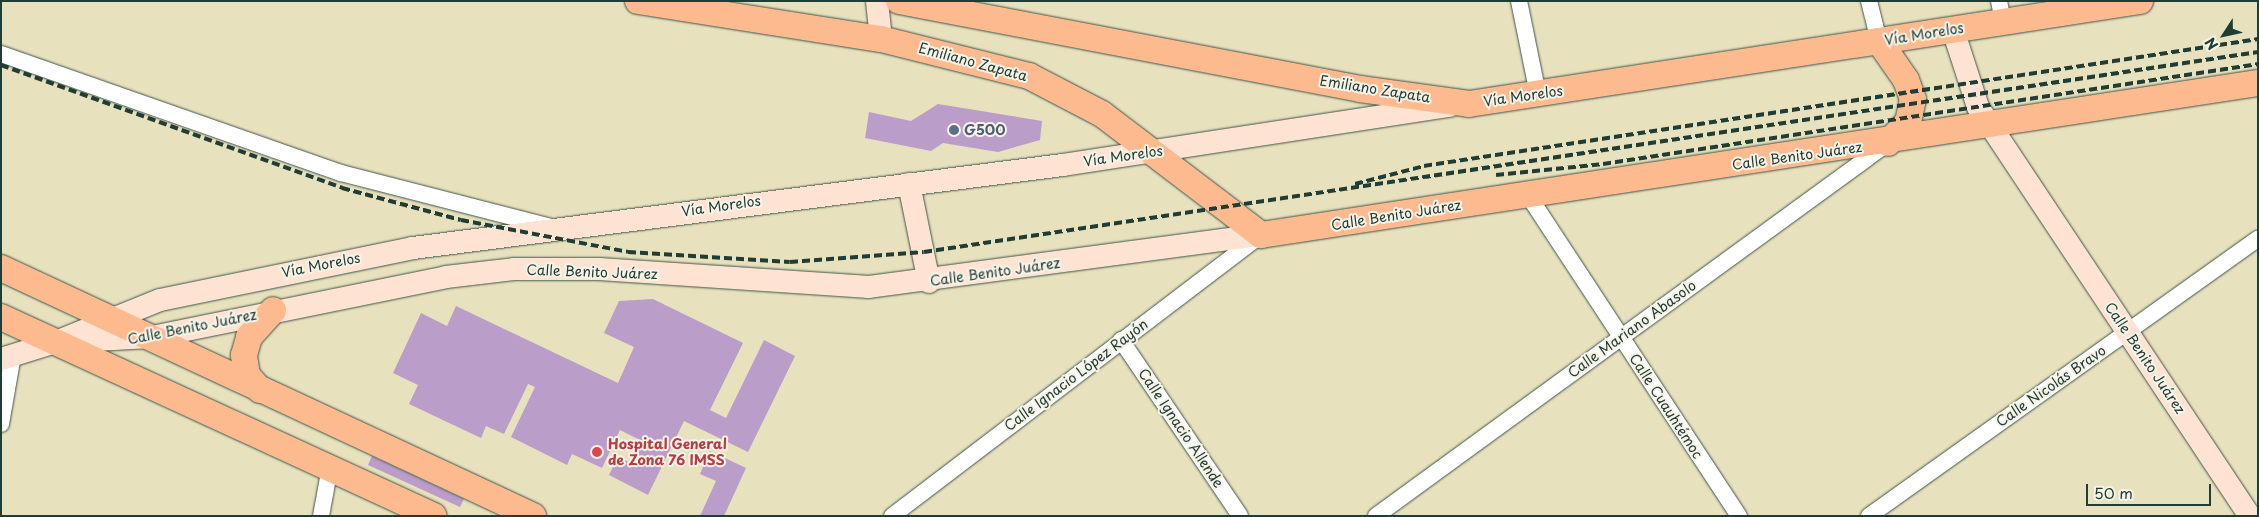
<!DOCTYPE html>
<html>
<head>
<meta charset="utf-8">
<style>
	body { margin:0 }
	#map { position:relative; width:2259px; height:517px; overflow:hidden; background:#e8e1be; font-family:"Playpen Sans",sans-serif }
	div>[style] { position:absolute }
	.building>* { inset:0; background:#ba9dc9 }
	.roads { filter:drop-shadow(0 0 1px #3d5649) drop-shadow(0 0 1px #3d5649) }
	.street>* { height:16px; margin:-8px; padding:0 8px; transform-origin:8px; border-radius:8px; background:#fff }
	.secondary>* { height:22px; margin:-11px; padding:0 11px; transform-origin:11px; border-radius:11px; background:#fee3d2 }
	.primary>* { height:26px; margin:-13px; padding:0 13px; transform-origin:13px; border-radius:13px; background:#fcba8e }
	.rail>* { height:4px; margin-top:-2px; transform-origin:0; background:repeating-linear-gradient(90deg,#1f3d34 0 8px,transparent 0 12px) }
	.dots>* { width:14px; height:14px; translate:-50% -50%; box-sizing:border-box; border:2px solid #f7f3e8; border-radius:50% }
	span { translate:-50% -50%; white-space:nowrap; text-align:center; line-height:1.15; -webkit-text-stroke:4px #f7f3e8; paint-order:stroke }
	.street-label { font-size:14px; color:#1f3d34 }
	.service-label { font-size:14px; color:#4e5e75; font-weight:700 }
	.left { translate:0 -50%; text-align:left }
	.health-label { font-size:14px; color:#be3a42; font-weight:700 }
	.frame { position:absolute; inset:0; border:2px solid #1f3d34; pointer-events:none }
	.north { position:absolute; left:2199px; top:10px; width:50px; height:50px; -webkit-text-stroke:4px #f7f3e8; paint-order:stroke; rotate:235deg; font-size:14px; font-weight:700; line-height:20px; text-align:center; color:#1f3d34 }
	.north::after { content:''; display:block; margin:auto; width:18px; height:22px; background:#1f3d34; clip-path:polygon(50% 0,100% 100%,50% 72%,0 100%) }
	.scale { position:absolute; left:2086px; top:484px; width:125px; height:22px; box-sizing:border-box; border:2px solid #1f3d34; border-top:0; padding-left:6px; font-size:15px; line-height:18px; white-space:nowrap; color:#1f3d34; -webkit-text-stroke:4px #f7f3e8; paint-order:stroke }
</style>
</head>
<body>
<div id="map">
	<div class="building">
		<i style="clip-path:polygon(938px 104px,1042px 121px,1040px 140px,998px 152px,943px 143px,931px 151px,865px 138px,869px 112px,911px 121px)"></i>
		<i style="clip-path:polygon(653px 299px,743px 343px,710px 410px,726px 418px,764px 340px,795px 356px,748px 452px,684px 421px,648px 495px,609px 475px,618px 457px,631px 463px,642px 441px,620px 430px,602px 468px,572px 454px,567px 465px,511px 437px,535px 387px,528px 384px,504px 434px,486px 426px,481px 438px,409px 404px,418px 385px,393px 373px,421px 313px,447px 326px,456px 306px,618px 383px,634px 347px,604px 333px,619px 301px)"></i>
		<i style="clip-path:polygon(710px 451px,746px 468px,724px 516px,700px 516px,716px 481px,700px 474px)"></i>
		<i style="clip-path:polygon(372px 456px,464px 499px,460px 507px,368px 465px)"></i>
	</div>
	<div class="roads">
		<div class="street">
			<i style="left:1519px;top:1px;width:95px;rotate:78.5deg"></i>
			<i style="left:1869px;top:1px;width:41px;rotate:76deg"></i>
			<i style="left:1999px;top:1px;width:20px;rotate:79deg"></i>
			<i style="left:1px;top:54px;width:360px;rotate:19.3deg"></i>
			<i style="left:341px;top:173px;width:217px;rotate:14.4deg"></i>
			<i style="left:1528px;top:195px;width:384px;rotate:56.7deg"></i>
			<i style="left:1121px;top:340px;width:212px;rotate:55.9deg"></i>
			<i style="left:1px;top:424px;width:70px;rotate:-80.1deg"></i>
			<i style="left:321px;top:516px;width:50px;rotate:-79.6deg"></i>
			<i style="left:892px;top:516px;width:462px;rotate:-37.3deg"></i>
			<i style="left:1376px;top:516px;width:633px;rotate:-36.07deg"></i>
			<i style="left:1869px;top:516px;width:478px;rotate:-35.5deg"></i>
		</div>
		<div class="secondary">
			<i style="left:877px;top:1px;width:38px;rotate:84deg"></i>
			<i style="left:1953px;top:30px;width:81px;rotate:72deg"></i>
			<i style="left:1978px;top:107px;width:491px;rotate:56.4deg"></i>
			<i style="left:909px;top:184px;width:100px;rotate:78.5deg"></i>
			<i style="left:56px;top:342px;width:112px;rotate:-22deg"></i>
			<i style="left:160px;top:300px;width:258px;rotate:-11.6deg"></i>
			<i style="left:413px;top:248px;width:655px;rotate:-7.28deg"></i>
			<i style="left:1063px;top:165px;width:391px;rotate:-8.7deg"></i>
			<i style="left:1px;top:359px;width:58px;rotate:-17.2deg"></i>
			<i style="left:56px;top:342px;width:96px;rotate:-3deg"></i>
			<i style="left:152px;top:337px;width:300px;rotate:-11.5deg"></i>
			<i style="left:446px;top:277px;width:68px;rotate:-6.7deg"></i>
			<i style="left:514px;top:269px;width:85px"></i>
			<i style="left:599px;top:269px;width:271px;rotate:3.8deg"></i>
			<i style="left:869px;top:287px;width:395px;rotate:-7.6deg"></i>
		</div>
		<div class="primary">
			<i style="left:638px;top:1px;width:246px;rotate:8.9deg"></i>
			<i style="left:881px;top:39px;width:153px;rotate:14deg"></i>
			<i style="left:1029px;top:76px;width:82px;rotate:27.5deg"></i>
			<i style="left:1102px;top:114px;width:200px;rotate:37.3deg"></i>
			<i style="left:1261px;top:235px;width:1009px;rotate:-8.67deg"></i>
			<i style="left:899px;top:1px;width:469px;rotate:10.8deg"></i>
			<i style="left:1360px;top:89px;width:110px;rotate:7.8deg"></i>
			<i style="left:1469px;top:104px;width:679px;rotate:-8.73deg"></i>
			<i style="left:1879px;top:41px;width:47px;rotate:55.3deg"></i>
			<i style="left:1906px;top:80px;width:20px;rotate:70deg"></i>
			<i style="left:1913px;top:99px;width:24px;rotate:102deg"></i>
			<i style="left:1908px;top:122px;width:29px;rotate:134deg"></i>
			<i style="left:1px;top:268px;width:587px;rotate:24.99deg"></i>
			<i style="left:1px;top:317px;width:476px;rotate:24.7deg"></i>
			<i style="left:260px;top:390px;width:20px;rotate:-131deg"></i>
			<i style="left:247px;top:375px;width:20px;rotate:-99deg"></i>
			<i style="left:244px;top:355px;width:19px;rotate:-74deg"></i>
			<i style="left:249px;top:337px;width:36px;rotate:-48deg"></i>
		</div>
	</div>
	<div class="rail">
		<i style="left:1px;top:65px;width:363px;rotate:19.8deg"></i>
		<i style="left:342px;top:188px;width:123px;rotate:15.1deg"></i>
		<i style="left:461px;top:220px;width:170px;rotate:10.8deg"></i>
		<i style="left:628px;top:252px;width:162px;rotate:3.5deg"></i>
		<i style="left:790px;top:262px;width:134px;rotate:-4.3deg"></i>
		<i style="left:924px;top:252px;width:1349px;rotate:-8.53deg"></i>
		<i style="left:1496px;top:175px;width:108px;rotate:-5.9deg"></i>
		<i style="left:1603px;top:164px;width:663px;rotate:-8.68deg"></i>
		<i style="left:1355px;top:184px;width:71px;rotate:-14.6deg"></i>
		<i style="left:1424px;top:166px;width:844px;rotate:-8.66deg"></i>
	</div>
	<div class="dots">
		<i style="left:954px;top:130px;background:#5c6f8a"></i>
		<i style="left:597px;top:452px;background:#e0444e"></i>
	</div>
	<div class="street-label">
		<span style="left:1924px;top:34px;rotate:-9deg">Vía Morelos</span>
		<span style="left:973px;top:62px;rotate:15deg">Emiliano Zapata</span>
		<span style="left:1375px;top:89px;rotate:9deg">Emiliano Zapata</span>
		<span style="left:1523px;top:96px;rotate:-8deg">Vía Morelos</span>
		<span style="left:1123px;top:156px;rotate:-8deg">Vía Morelos</span>
		<span style="left:1797px;top:156px;rotate:-8deg">Calle Benito Juárez</span>
		<span style="left:721px;top:206px;rotate:-8deg">Vía Morelos</span>
		<span style="left:1396px;top:215px;rotate:-9deg">Calle Benito Juárez</span>
		<span style="left:321px;top:265px;rotate:-11deg">Vía Morelos</span>
		<span style="left:592px;top:272px;rotate:2deg">Calle Benito Juárez</span>
		<span style="left:995px;top:272px;rotate:-8deg">Calle Benito Juárez</span>
		<span style="left:192px;top:327px;rotate:-11deg">Calle Benito Juárez</span>
		<span style="left:1632px;top:329px;rotate:-36deg">Calle Mariano Abasolo</span>
		<span style="left:2145px;top:358px;rotate:56deg">Calle Benito Juárez</span>
		<span style="left:1076px;top:375px;rotate:-37deg">Calle Ignacio López Rayón</span>
		<span style="left:2051px;top:386px;rotate:-35deg">Calle Nicolás Bravo</span>
		<span style="left:1666px;top:406px;rotate:57deg">Calle Cuauhtémoc</span>
		<span style="left:1181px;top:428px;rotate:56deg">Calle Ignacio Allende</span>
	</div>
	<div class="service-label">
		<span class="left" style="left:964px;top:130px">G500</span>
	</div>
	<div class="health-label">
		<span class="left" style="left:608px;top:452px">Hospital General<br>de Zona 76 IMSS</span>
	</div>
	<div class="frame"></div>
	<div class="north">N</div>
	<div class="scale">50 m</div>
</div>
</body>
</html>
